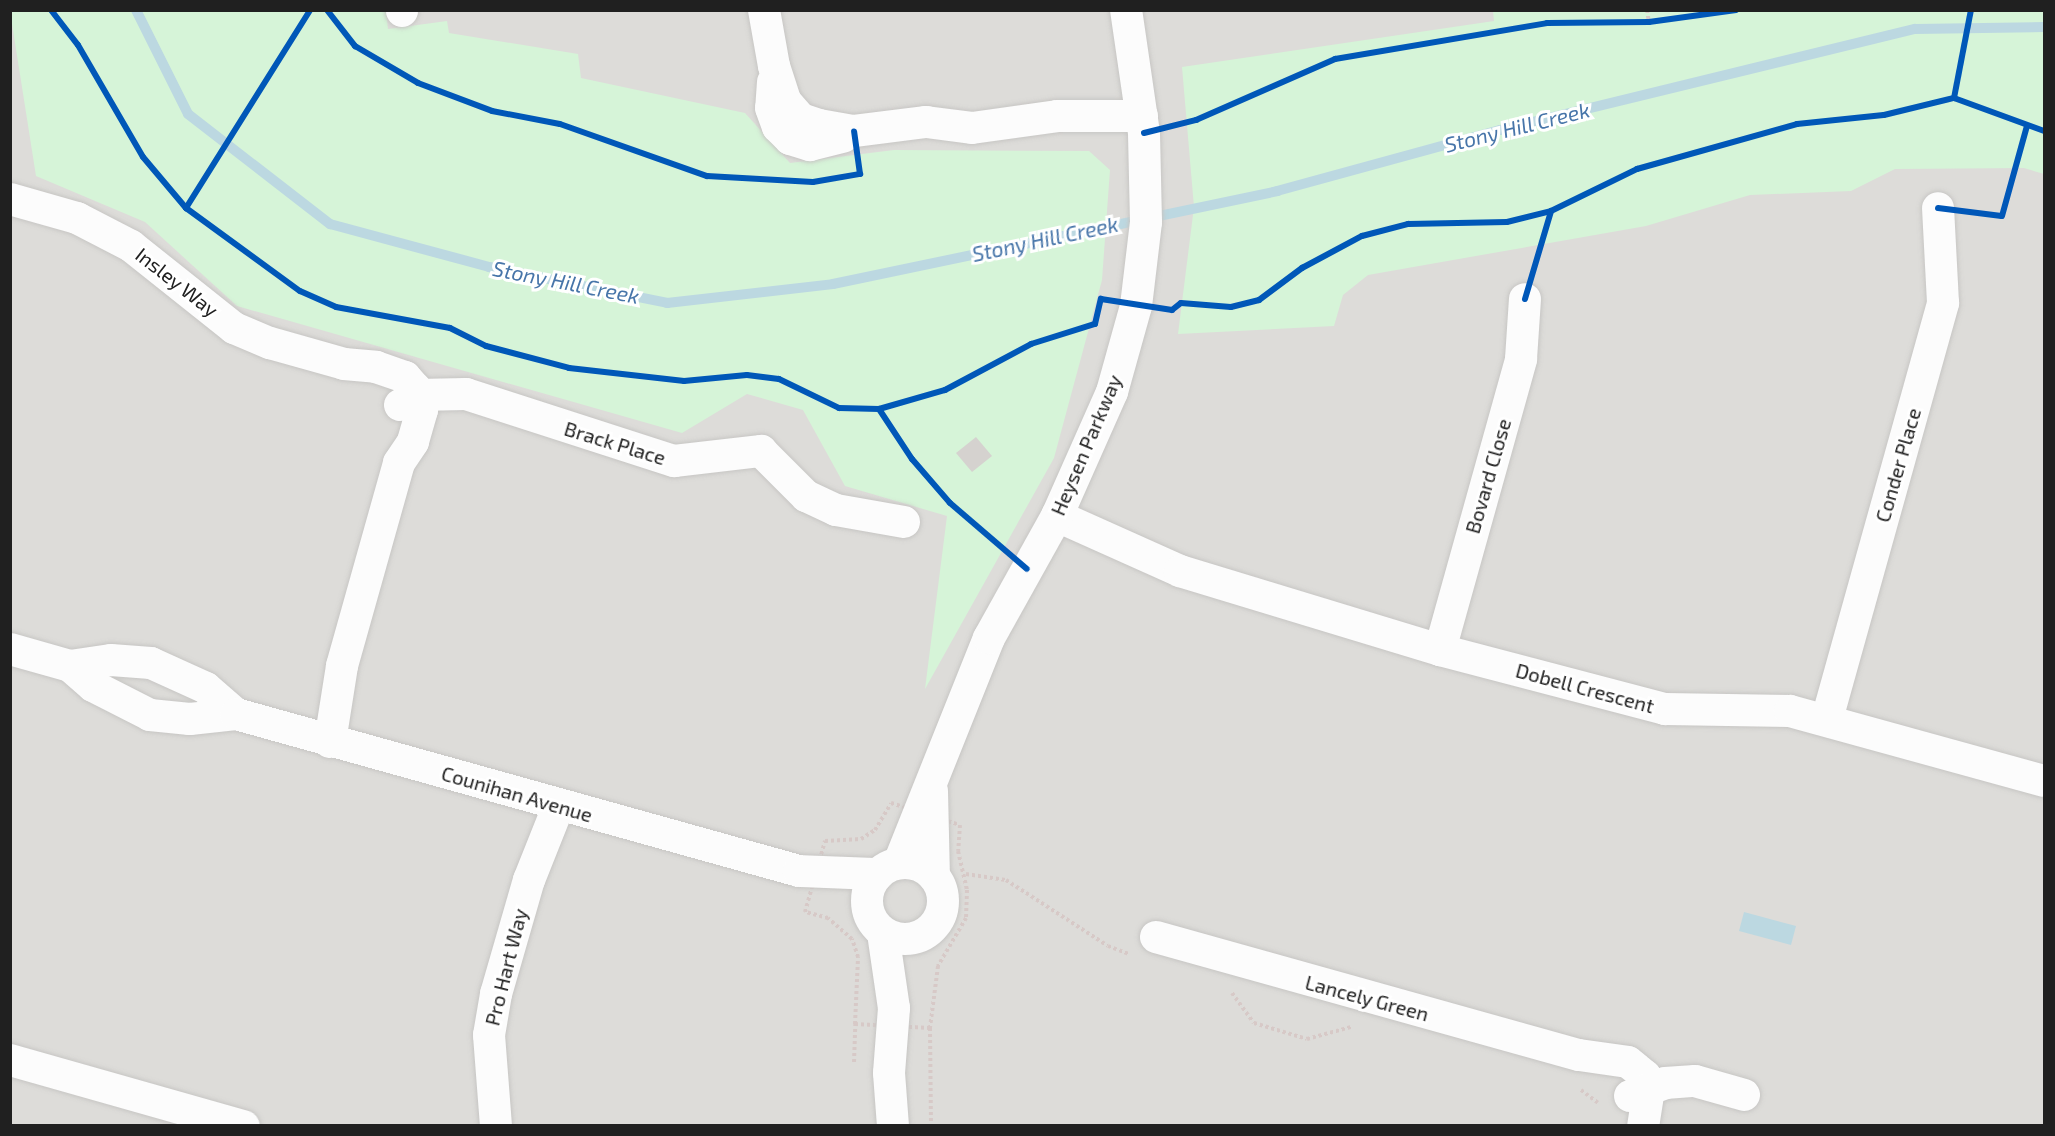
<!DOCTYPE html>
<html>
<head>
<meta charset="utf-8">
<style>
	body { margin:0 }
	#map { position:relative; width:2055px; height:1136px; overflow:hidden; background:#eeece8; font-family:"Exo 2",sans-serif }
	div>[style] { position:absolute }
	.residential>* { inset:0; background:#dddcd9 }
	.park>* { inset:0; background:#d6f4d8 }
	.water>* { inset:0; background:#bcd8e1 }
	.stream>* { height:10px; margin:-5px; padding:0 5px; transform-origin:5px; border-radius:5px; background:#bcd8e1 }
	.building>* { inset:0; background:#d5d2cf }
	.path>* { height:4px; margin-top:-2px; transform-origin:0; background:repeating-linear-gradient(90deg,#d7c9c7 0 3px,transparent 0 6px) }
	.roads { filter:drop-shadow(0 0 2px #c7c6c4) drop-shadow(0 0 2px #c7c6c4) }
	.street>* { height:32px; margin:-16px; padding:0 16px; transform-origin:16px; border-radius:16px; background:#fcfcfc }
	.street>.ring { margin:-16px; padding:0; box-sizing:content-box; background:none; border:32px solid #fcfcfc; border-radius:50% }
	.cycleway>* { height:6px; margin:-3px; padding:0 3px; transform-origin:3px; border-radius:3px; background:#0057b8 }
	span { translate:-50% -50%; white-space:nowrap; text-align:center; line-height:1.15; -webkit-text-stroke:6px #fff; paint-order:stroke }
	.street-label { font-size:20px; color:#202020 }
	.water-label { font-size:21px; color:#4775a9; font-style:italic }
	.frame { position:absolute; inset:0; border:12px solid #202020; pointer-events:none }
</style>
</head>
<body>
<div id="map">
	<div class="residential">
		<i style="clip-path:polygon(11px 11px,2044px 11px,2044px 1125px,11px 1125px)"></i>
	</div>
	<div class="park">
		<i style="clip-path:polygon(10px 11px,386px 11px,388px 29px,447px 21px,449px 33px,578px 54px,581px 78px,745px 113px,790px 163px,894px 150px,1089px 151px,1110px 170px,1102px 280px,1054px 458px,925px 689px,947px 516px,845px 486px,803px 410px,747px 394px,682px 433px,237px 306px,145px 222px,36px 176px)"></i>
		<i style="clip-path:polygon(1493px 11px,2044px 11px,2044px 174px,2024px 168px,1895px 169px,1851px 191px,1750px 195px,1646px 226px,1368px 275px,1343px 295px,1334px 326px,1178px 334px,1194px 207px,1182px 67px,1494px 21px)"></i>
	</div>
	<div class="water">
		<i style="clip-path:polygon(1744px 912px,1796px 926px,1791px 945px,1739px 931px)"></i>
	</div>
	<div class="stream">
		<i style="left:136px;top:10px;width:116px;rotate:63.4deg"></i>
		<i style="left:188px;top:114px;width:180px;rotate:37.8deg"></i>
		<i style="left:330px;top:224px;width:165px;rotate:15.1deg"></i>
		<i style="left:489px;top:267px;width:182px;rotate:11.4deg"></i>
		<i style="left:667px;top:303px;width:167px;rotate:-6.5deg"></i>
		<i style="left:833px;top:284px;width:454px;rotate:-11.8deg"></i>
		<i style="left:1277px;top:191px;width:231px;rotate:-15.3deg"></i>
		<i style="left:1500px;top:130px;width:427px;rotate:-13.7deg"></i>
		<i style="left:1915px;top:29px;width:129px;rotate:-0.9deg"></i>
	</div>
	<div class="building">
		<i style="clip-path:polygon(976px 437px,992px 456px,972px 472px,956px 453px)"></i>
	</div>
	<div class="path">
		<i style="left:1647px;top:10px;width:12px;rotate:81deg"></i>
		<i style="left:891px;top:803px;width:72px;rotate:17.7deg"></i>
		<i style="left:960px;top:825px;width:26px;rotate:94deg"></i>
		<i style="left:958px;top:851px;width:40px;rotate:77deg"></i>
		<i style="left:967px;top:890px;width:28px;rotate:92deg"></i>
		<i style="left:966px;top:918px;width:56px;rotate:120.3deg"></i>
		<i style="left:938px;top:966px;width:63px;rotate:97.4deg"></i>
		<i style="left:930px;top:1028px;width:75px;rotate:-176.9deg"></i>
		<i style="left:855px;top:1024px;width:67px;rotate:-87.4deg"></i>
		<i style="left:858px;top:957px;width:19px;rotate:-108deg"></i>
		<i style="left:852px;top:939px;width:32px;rotate:-139deg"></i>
		<i style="left:828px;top:918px;width:24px;rotate:-165deg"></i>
		<i style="left:805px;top:912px;width:74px;rotate:-74.3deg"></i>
		<i style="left:825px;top:841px;width:36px;rotate:-3deg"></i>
		<i style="left:861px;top:839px;width:17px;rotate:-33deg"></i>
		<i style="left:875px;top:830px;width:31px;rotate:-59deg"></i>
		<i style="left:966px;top:874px;width:40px;rotate:8.5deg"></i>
		<i style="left:1006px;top:880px;width:121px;rotate:32.9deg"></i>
		<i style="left:1108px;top:946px;width:22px;rotate:21deg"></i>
		<i style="left:1232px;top:993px;width:37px;rotate:54deg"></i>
		<i style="left:1254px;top:1023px;width:55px;rotate:16.8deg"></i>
		<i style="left:1307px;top:1039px;width:46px;rotate:-15.3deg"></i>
		<i style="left:930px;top:1028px;width:98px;rotate:89.4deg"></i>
		<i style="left:854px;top:1062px;width:38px;rotate:-88deg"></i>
		<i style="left:1581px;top:1090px;width:21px;rotate:37deg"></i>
	</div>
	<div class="roads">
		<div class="street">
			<i style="left:402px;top:10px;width:1px;rotate:90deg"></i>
			<i style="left:764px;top:10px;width:57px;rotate:79.9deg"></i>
			<i style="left:774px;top:66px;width:38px;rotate:72deg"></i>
			<i style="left:786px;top:102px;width:23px;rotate:49deg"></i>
			<i style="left:801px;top:119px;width:19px;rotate:18deg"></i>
			<i style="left:819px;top:125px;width:36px;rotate:10deg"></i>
			<i style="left:854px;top:131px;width:73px;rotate:-7.1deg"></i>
			<i style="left:926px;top:122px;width:46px;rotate:7.4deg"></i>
			<i style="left:972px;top:128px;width:86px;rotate:-8deg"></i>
			<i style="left:1057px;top:116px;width:85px"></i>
			<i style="left:773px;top:82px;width:26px;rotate:94deg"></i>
			<i style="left:771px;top:108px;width:20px;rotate:70deg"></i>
			<i style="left:778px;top:127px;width:17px;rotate:45deg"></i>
			<i style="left:790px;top:139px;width:21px;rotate:17deg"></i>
			<i style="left:810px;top:145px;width:34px;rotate:-14deg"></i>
			<i style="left:10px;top:199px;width:70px;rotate:15.8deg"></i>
			<i style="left:77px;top:218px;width:61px;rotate:27.4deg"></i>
			<i style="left:131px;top:246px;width:132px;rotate:38.5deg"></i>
			<i style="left:234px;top:328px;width:39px;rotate:23deg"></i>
			<i style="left:270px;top:343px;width:77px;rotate:15.8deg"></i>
			<i style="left:344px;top:364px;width:32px;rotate:5deg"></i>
			<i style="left:376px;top:367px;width:31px;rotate:19deg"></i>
			<i style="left:405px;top:377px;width:15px;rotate:48deg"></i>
			<i style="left:415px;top:388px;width:23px;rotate:72deg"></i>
			<i style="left:422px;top:410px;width:33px;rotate:106deg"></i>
			<i style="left:413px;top:442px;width:25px;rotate:124deg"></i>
			<i style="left:399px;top:463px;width:211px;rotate:105.7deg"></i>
			<i style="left:342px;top:666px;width:77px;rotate:99deg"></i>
			<i style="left:400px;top:405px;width:20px;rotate:-30deg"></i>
			<i style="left:417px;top:395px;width:49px;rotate:-1.2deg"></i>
			<i style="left:466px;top:394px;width:219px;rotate:17.9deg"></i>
			<i style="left:674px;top:461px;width:88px;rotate:-6.6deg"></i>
			<i style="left:761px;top:451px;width:64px;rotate:45deg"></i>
			<i style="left:806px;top:496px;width:33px;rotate:25deg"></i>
			<i style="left:836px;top:510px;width:69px;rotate:10deg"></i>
			<i style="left:1057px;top:516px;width:135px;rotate:24.1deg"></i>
			<i style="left:1180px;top:571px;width:272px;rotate:16.9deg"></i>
			<i style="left:1440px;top:650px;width:233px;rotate:14.7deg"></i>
			<i style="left:1665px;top:709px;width:125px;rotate:0.9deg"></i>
			<i style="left:1790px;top:711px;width:263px;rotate:15.4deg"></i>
			<i style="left:10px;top:649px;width:62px;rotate:15.8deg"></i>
			<i style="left:70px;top:666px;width:41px;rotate:-8.3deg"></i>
			<i style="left:111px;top:660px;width:40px;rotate:4.3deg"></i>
			<i style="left:151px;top:663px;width:60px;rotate:24.4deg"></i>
			<i style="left:206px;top:688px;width:40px;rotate:41deg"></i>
			<i style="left:1440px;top:650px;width:302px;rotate:-74.4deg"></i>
			<i style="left:1521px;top:359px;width:60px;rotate:-86.2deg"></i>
			<i style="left:70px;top:666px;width:30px;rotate:41deg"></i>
			<i style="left:93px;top:686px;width:64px;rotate:27deg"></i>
			<i style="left:150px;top:715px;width:40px;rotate:5.7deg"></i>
			<i style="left:190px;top:719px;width:46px;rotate:-6.2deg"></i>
			<i style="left:236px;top:714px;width:584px;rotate:15.58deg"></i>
			<i style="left:799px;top:871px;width:79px;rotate:2.2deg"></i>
			<i style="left:1827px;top:719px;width:432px;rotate:-74.4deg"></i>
			<i style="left:1943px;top:303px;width:95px;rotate:-93deg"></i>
			<i style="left:932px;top:791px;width:85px;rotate:88.7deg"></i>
			<i class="ring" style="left:867px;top:863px;width:44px;height:44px"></i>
			<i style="left:899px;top:863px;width:242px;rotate:-68.2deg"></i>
			<i style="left:989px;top:638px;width:140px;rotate:-60.9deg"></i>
			<i style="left:1057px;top:516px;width:136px;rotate:-66.1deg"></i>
			<i style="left:1112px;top:392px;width:89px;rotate:-74.4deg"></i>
			<i style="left:1136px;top:306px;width:85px;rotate:-83.2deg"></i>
			<i style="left:1146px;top:222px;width:89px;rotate:-91.3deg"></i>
			<i style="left:1144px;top:133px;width:124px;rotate:-98.3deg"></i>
			<i style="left:883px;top:933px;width:76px;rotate:81.7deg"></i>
			<i style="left:894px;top:1008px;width:65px;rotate:94.4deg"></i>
			<i style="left:889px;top:1073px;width:53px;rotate:85.7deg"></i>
			<i style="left:1156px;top:937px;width:439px;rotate:15.6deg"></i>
			<i style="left:1579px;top:1055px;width:49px;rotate:8.1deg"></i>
			<i style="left:1628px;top:1062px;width:22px;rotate:39deg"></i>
			<i style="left:1645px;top:1076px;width:14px;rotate:73deg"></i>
			<i style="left:1649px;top:1089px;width:37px;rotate:99deg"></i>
			<i style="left:10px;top:1060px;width:243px;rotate:15.8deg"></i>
			<i style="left:1630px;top:1096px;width:37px;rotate:-20deg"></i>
			<i style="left:1665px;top:1083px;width:30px;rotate:-4deg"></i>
			<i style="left:1695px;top:1081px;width:51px;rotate:15.9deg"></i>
			<i style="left:496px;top:1126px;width:91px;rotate:-94.4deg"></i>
			<i style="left:489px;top:1035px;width:42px;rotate:-80.3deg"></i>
			<i style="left:496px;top:994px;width:119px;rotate:-73.9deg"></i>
			<i style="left:529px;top:880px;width:79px;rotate:-68.3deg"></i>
		</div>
	</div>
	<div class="cycleway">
		<i style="left:51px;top:10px;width:44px;rotate:52.4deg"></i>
		<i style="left:78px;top:45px;width:129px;rotate:59.9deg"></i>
		<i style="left:143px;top:157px;width:67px;rotate:49.9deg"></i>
		<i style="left:186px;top:208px;width:141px;rotate:36.1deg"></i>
		<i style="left:300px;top:291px;width:39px;rotate:24deg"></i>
		<i style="left:336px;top:307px;width:116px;rotate:10.4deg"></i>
		<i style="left:450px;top:328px;width:40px;rotate:26.6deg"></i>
		<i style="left:486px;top:346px;width:86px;rotate:14.8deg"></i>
		<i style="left:569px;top:368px;width:116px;rotate:6.4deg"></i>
		<i style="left:684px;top:381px;width:63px;rotate:-5.4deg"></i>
		<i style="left:747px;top:375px;width:32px;rotate:7deg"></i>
		<i style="left:779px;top:379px;width:67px;rotate:25.8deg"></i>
		<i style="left:839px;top:408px;width:40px;rotate:1.4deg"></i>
		<i style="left:879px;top:409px;width:69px;rotate:-16.1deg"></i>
		<i style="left:945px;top:390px;width:98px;rotate:-28.1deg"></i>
		<i style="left:1031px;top:344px;width:67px;rotate:-17.4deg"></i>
		<i style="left:1095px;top:324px;width:26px;rotate:-77deg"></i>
		<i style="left:1101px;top:299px;width:72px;rotate:8.8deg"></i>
		<i style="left:1172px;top:310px;width:11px;rotate:-38deg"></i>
		<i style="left:1181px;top:303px;width:50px;rotate:4.6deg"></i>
		<i style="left:1231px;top:307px;width:29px;rotate:-14deg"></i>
		<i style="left:1259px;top:300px;width:54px;rotate:-36.7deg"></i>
		<i style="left:1302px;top:268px;width:68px;rotate:-28.1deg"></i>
		<i style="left:1362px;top:236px;width:48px;rotate:-14.6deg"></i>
		<i style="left:1408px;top:224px;width:99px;rotate:-1.2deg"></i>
		<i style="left:1507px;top:222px;width:45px;rotate:-14deg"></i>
		<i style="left:1551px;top:211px;width:96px;rotate:-26deg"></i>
		<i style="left:1637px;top:169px;width:166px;rotate:-15.7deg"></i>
		<i style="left:1797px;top:124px;width:87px;rotate:-5.9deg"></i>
		<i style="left:1884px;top:115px;width:72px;rotate:-13.7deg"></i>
		<i style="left:1954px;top:98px;width:96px;rotate:20.1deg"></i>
		<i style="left:327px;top:10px;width:46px;rotate:52.1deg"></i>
		<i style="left:355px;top:46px;width:73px;rotate:30.4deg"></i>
		<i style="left:418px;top:83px;width:79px;rotate:20.7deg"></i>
		<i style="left:492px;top:111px;width:69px;rotate:10.8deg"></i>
		<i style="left:560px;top:124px;width:156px;rotate:19.5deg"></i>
		<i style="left:707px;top:176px;width:106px;rotate:3.2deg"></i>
		<i style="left:813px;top:182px;width:48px;rotate:-9.7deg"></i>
		<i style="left:860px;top:174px;width:43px;rotate:-97.9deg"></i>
		<i style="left:1954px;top:98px;width:90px;rotate:-79.1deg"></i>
		<i style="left:1144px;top:133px;width:54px;rotate:-14deg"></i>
		<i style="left:1196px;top:120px;width:152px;rotate:-23.7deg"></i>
		<i style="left:1335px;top:59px;width:215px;rotate:-9.6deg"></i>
		<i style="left:1547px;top:23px;width:102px;rotate:-0.6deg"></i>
		<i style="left:1649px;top:22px;width:88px;rotate:-7.9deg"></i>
		<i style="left:186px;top:208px;width:234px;rotate:-57.9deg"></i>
		<i style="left:1938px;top:208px;width:64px;rotate:7.1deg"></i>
		<i style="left:2002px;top:216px;width:93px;rotate:-74.5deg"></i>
		<i style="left:1525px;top:299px;width:92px;rotate:-73.5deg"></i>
		<i style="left:879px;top:409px;width:60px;rotate:56.6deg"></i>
		<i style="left:912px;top:459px;width:58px;rotate:49.2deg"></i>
		<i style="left:950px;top:503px;width:101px;rotate:40.6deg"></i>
	</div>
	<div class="street-label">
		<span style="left:177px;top:282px;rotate:38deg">Insley Way</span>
		<span style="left:615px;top:443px;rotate:17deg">Brack Place</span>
		<span style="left:1086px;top:445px;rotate:-67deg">Heysen Parkway</span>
		<span style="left:1898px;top:465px;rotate:-74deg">Conder Place</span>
		<span style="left:1488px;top:476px;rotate:-74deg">Bovard Close</span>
		<span style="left:1585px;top:688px;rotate:15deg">Dobell Crescent</span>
		<span style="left:517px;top:794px;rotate:16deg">Counihan Avenue</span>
		<span style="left:506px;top:967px;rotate:-76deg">Pro Hart Way</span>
		<span style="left:1367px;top:998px;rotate:15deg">Lancely Green</span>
	</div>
	<div class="water-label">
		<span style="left:1517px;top:127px;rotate:-14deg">Stony Hill Creek</span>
		<span style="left:1045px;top:239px;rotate:-12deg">Stony Hill Creek</span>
		<span style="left:566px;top:282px;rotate:11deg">Stony Hill Creek</span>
	</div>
	<div class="frame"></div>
</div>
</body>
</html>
